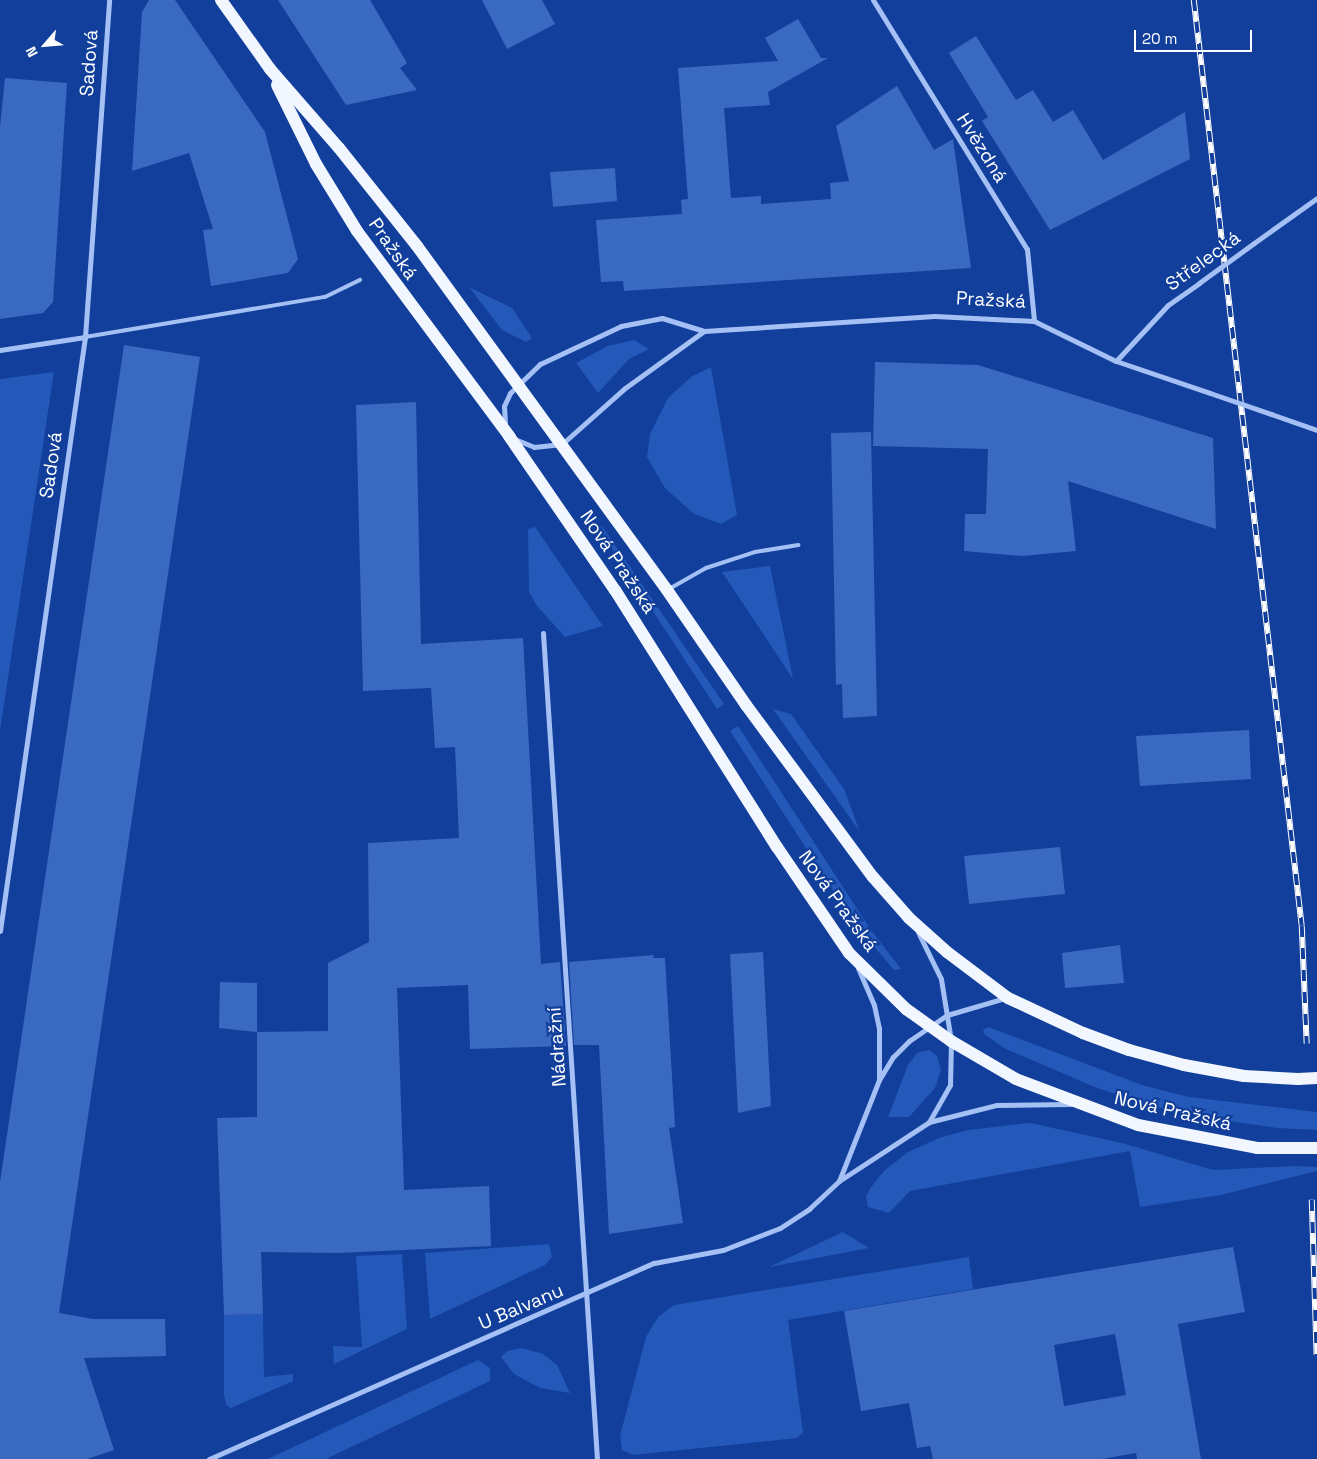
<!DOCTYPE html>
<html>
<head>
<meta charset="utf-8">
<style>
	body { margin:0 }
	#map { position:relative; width:1317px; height:1459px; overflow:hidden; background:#113f9b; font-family:"Space Grotesk",sans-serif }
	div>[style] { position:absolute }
	.green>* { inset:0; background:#2458b9 }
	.building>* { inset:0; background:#3a69c2 }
	.lane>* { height:4px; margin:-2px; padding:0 2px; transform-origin:2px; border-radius:2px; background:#a5c0f4 }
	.street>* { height:5px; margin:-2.5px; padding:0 2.5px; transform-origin:2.5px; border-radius:2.5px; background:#a5c0f4 }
	.primary>* { height:12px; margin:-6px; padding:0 6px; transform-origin:6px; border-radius:6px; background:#f2f6ff }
	.rail>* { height:5.5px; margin-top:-2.75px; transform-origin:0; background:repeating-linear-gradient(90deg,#113f9b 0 11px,#fff 0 22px); box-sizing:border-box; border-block:1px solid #fff }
	.street-bridge>* { height:5px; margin:-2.5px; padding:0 2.5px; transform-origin:2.5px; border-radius:2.5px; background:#a5c0f4 }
	.primary-bridge>* { height:12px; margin:-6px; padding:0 6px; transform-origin:6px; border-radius:6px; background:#f2f6ff }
	span { translate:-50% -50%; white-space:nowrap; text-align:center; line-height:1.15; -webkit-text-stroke:4.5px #113f9b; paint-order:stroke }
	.street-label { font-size:19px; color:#fff }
	.north { position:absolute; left:20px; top:20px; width:50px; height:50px; -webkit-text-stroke:4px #113f9b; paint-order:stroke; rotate:243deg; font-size:14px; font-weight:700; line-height:20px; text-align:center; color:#fff }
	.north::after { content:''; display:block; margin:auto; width:18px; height:22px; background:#fff; clip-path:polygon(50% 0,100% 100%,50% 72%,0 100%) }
	.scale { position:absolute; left:1134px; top:30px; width:118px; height:22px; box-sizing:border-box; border:2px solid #fff; border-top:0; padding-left:6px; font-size:15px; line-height:18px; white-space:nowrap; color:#fff; -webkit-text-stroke:4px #113f9b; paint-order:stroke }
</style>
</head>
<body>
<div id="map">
	<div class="green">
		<i style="clip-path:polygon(469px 287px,512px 308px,532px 338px,526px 342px,502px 330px)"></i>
		<i style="clip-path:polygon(634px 340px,649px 349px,629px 359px,598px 393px,576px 363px,608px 346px)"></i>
		<i style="clip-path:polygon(711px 367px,737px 515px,721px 524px,694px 514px,665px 488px,647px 457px,650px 434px,668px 398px,691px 377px)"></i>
		<i style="clip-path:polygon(54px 372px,0 731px,0 379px)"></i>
		<i style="clip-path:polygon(602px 526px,724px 704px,717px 709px,599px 529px)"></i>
		<i style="clip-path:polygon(535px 527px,603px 626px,565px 637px,537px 606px,529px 592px,528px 529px)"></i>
		<i style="clip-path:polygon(770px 566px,793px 679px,722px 572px)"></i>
		<i style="clip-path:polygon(773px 709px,791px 714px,844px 789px,860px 832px)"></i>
		<i style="clip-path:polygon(738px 726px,871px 930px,901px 969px,894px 970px,858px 928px,730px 731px)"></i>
		<i style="clip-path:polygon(988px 1027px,1142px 1085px,1189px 1097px,1317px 1112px,1317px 1130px,1277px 1128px,1215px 1119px,1157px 1107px,1097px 1088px,1006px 1049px,985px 1035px,983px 1030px)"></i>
		<i style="clip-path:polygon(929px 1050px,937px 1056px,941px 1070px,935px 1088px,909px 1117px,888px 1117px,908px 1065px,917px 1053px)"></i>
		<i style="clip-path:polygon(1030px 1123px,1122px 1143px,1213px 1170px,1295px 1166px,1317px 1167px,1317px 1171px,1221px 1195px,1140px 1207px,1130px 1151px,910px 1191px,889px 1213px,868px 1207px,866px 1196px,871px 1187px,884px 1171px,908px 1152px,939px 1138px,968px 1130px)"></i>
		<i style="clip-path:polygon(843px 1232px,869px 1248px,769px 1267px)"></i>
		<i style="clip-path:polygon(549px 1244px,552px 1257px,545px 1265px,430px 1319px,425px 1253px)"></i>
		<i style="clip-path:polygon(402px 1254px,407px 1329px,334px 1364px,333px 1346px,362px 1347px,356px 1256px)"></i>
		<i style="clip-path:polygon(969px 1257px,973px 1289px,788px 1320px,803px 1432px,797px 1438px,633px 1455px,622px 1450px,620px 1436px,646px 1337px,658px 1317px,674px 1305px)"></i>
		<i style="clip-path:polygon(263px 1314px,264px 1377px,293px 1374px,293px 1381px,231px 1408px,226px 1405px,224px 1395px,224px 1315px)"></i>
		<i style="clip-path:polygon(522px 1348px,543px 1354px,557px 1365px,570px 1393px,540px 1388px,514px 1374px,501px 1357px,507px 1351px)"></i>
		<i style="clip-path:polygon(478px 1360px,490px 1368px,490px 1381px,326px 1459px,268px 1459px)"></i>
	</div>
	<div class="building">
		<i style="clip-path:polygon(149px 0,175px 0,265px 132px,298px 259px,288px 273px,211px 286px,203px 230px,213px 229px,189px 153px,132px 171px,142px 12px)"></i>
		<i style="clip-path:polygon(278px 0,370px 0,407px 63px,400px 68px,417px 90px,346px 105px)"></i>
		<i style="clip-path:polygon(482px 0,542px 0,555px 24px,507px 49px)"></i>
		<i style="clip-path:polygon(798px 19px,821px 58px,828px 58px,768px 92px,770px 105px,724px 108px,731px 198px,761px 196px,761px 204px,831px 199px,830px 183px,849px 181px,836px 126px,897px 86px,934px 150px,953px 139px,971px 268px,624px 291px,623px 281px,601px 282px,596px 220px,682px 214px,681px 200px,688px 199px,678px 68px,778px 61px,765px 38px)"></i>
		<i style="clip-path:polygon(976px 36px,1016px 100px,1033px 90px,1053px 122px,1073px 110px,1103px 160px,1185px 112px,1190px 159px,1050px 230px,982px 121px,988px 117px,949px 53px)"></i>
		<i style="clip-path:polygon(5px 78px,67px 83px,53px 302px,43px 313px,0 319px,0 127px)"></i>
		<i style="clip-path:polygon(615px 168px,617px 201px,553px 207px,550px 172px)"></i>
		<i style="clip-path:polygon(124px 345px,200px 357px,59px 1313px,93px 1319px,165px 1319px,166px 1356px,84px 1358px,114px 1450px,87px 1459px,0 1459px,0 1182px)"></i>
		<i style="clip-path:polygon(875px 362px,978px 365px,1213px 438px,1216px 529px,1068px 481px,1076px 551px,1022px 556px,964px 551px,965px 514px,986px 514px,988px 449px,873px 446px)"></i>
		<i style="clip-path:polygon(416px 402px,421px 644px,523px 638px,541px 964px,560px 962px,566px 1046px,470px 1049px,468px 985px,397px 988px,404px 1190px,489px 1186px,491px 1246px,338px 1253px,261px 1252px,263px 1314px,224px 1315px,217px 1118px,257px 1117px,257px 1032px,328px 1031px,328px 963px,369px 942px,368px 843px,459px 838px,455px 747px,435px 748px,431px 688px,363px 691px,356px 405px)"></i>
		<i style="clip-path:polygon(871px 432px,877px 716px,843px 718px,842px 684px,836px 685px,831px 433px)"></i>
		<i style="clip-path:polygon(1249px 730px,1251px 779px,1140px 786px,1136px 736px)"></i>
		<i style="clip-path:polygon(1060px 847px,1065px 894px,969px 904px,964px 856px)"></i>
		<i style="clip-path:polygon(1120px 945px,1124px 983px,1065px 988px,1062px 953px)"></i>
		<i style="clip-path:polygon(763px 952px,771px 1106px,738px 1113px,730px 954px)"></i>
		<i style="clip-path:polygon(654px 955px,653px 958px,665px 958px,675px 1127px,669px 1128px,683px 1223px,609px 1234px,599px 1045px,574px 1045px,569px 962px)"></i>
		<i style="clip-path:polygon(220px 982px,257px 983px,257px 1032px,219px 1028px)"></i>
		<i style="clip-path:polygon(evenodd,1233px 1247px,1245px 1312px,1178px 1324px,1201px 1459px,1137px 1459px,1136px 1453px,1102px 1459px,933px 1459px,930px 1446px,917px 1448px,909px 1403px,861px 1411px,844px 1311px,1233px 1247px,1115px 1334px,1126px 1395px,1064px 1406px,1054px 1345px,1115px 1334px)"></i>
	</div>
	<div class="lane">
		<i style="left:85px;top:337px;width:243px;rotate:-9.5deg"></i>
		<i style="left:325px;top:297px;width:39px;rotate:-26deg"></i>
		<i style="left:669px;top:589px;width:43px;rotate:-29.6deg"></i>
		<i style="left:706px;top:568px;width:52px;rotate:-18.1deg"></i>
		<i style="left:755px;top:552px;width:44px;rotate:-9.2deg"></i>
	</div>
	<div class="street">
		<i style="left:873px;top:0;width:293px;rotate:58.3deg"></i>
		<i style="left:1027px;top:249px;width:72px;rotate:84.4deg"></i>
		<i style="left:1254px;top:243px;width:77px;rotate:-35.5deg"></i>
		<i style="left:0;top:350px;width:86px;rotate:-8.7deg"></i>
		<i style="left:1116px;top:361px;width:76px;rotate:-47.1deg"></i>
		<i style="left:1168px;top:305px;width:38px;rotate:-35deg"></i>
		<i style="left:1271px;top:414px;width:49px;rotate:19.2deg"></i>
		<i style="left:505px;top:424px;width:18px;rotate:-93deg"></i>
		<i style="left:504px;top:406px;width:14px;rotate:-65deg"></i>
		<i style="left:510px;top:393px;width:42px;rotate:-44deg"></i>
		<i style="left:540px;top:364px;width:89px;rotate:-25.1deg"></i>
		<i style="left:621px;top:326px;width:42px;rotate:-11deg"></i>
		<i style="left:662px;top:318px;width:44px;rotate:17.2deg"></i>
		<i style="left:704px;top:331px;width:231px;rotate:-3.7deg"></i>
		<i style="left:935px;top:316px;width:99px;rotate:2.9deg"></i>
		<i style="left:1034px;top:321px;width:91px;rotate:26deg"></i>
		<i style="left:1116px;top:361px;width:99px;rotate:18.8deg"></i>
		<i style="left:517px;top:440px;width:18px;rotate:22deg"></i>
		<i style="left:534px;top:447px;width:28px;rotate:-6deg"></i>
		<i style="left:562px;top:444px;width:84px;rotate:-41.6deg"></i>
		<i style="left:625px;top:388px;width:97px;rotate:-35.8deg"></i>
		<i style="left:543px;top:633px;width:828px;rotate:86.26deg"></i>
		<i style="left:0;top:931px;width:600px;rotate:-81.86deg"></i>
		<i style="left:85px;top:337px;width:338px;rotate:-85.9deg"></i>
		<i style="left:918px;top:932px;width:52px;rotate:63.9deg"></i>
		<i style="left:941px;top:979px;width:63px;rotate:80.8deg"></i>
		<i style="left:951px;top:1041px;width:44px;rotate:91.3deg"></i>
		<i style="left:950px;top:1085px;width:43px;rotate:119.6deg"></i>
		<i style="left:858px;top:968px;width:40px;rotate:66.6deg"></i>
		<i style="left:874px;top:1005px;width:24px;rotate:78deg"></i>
		<i style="left:879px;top:1028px;width:50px;rotate:90deg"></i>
		<i style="left:839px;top:1181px;width:109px;rotate:-68.4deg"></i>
		<i style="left:879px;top:1080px;width:27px;rotate:-59deg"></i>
		<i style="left:893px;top:1057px;width:23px;rotate:-45deg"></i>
		<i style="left:909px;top:1041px;width:46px;rotate:-34.4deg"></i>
		<i style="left:947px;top:1015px;width:60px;rotate:-16.3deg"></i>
		<i style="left:209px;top:1459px;width:486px;rotate:-23.8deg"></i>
		<i style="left:654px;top:1263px;width:70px;rotate:-10.7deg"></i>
		<i style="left:723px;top:1250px;width:61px;rotate:-21.1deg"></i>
		<i style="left:780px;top:1228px;width:35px;rotate:-33deg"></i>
		<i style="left:809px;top:1209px;width:41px;rotate:-43deg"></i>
		<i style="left:839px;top:1181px;width:108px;rotate:-33.2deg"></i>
		<i style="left:929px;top:1122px;width:69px;rotate:-14.2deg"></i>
		<i style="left:996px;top:1105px;width:74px;rotate:-0.8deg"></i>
	</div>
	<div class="primary">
		<i style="left:221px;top:0;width:85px;rotate:54.6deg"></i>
		<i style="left:270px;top:69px;width:105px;rotate:48.9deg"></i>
		<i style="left:339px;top:148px;width:125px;rotate:51.5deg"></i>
		<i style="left:417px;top:246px;width:425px;rotate:54deg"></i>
		<i style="left:667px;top:590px;width:140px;rotate:55.5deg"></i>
		<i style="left:746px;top:705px;width:214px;rotate:53.6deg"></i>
		<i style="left:873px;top:877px;width:55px;rotate:48.7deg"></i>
		<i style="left:909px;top:918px;width:51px;rotate:41.8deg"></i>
		<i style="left:947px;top:952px;width:76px;rotate:37deg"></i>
		<i style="left:1008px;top:998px;width:83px;rotate:25deg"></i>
		<i style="left:1083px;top:1033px;width:49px;rotate:20.3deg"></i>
		<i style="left:1129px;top:1050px;width:57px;rotate:15.3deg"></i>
		<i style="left:1184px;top:1065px;width:61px;rotate:10.4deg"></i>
		<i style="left:1244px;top:1076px;width:54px;rotate:3.2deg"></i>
		<i style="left:277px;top:85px;width:88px;rotate:63.7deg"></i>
		<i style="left:316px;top:164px;width:79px;rotate:58.5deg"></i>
		<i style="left:357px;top:231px;width:255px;rotate:53.4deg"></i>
		<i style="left:509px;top:436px;width:187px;rotate:55.5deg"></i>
		<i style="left:615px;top:590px;width:304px;rotate:57.8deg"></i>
		<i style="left:777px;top:847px;width:128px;rotate:55.8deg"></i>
		<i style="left:849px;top:953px;width:80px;rotate:44.5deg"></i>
		<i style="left:906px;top:1009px;width:55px;rotate:35.4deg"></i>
		<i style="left:951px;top:1041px;width:75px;rotate:30.3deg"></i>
		<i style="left:1016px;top:1079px;width:130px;rotate:20.7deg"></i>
		<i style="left:1138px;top:1125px;width:121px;rotate:10.9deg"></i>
	</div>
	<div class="rail">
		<i style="left:1194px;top:0;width:932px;rotate:83.35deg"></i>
		<i style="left:1302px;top:926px;width:118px;rotate:87.6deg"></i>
		<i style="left:1312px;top:1200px;width:155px;rotate:88.2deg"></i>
	</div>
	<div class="street-bridge">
		<i style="left:1199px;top:283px;width:68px;rotate:-36deg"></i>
		<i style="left:1210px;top:393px;width:65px;rotate:19deg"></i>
	</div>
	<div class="primary-bridge">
		<i style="left:1298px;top:1079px;width:19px;rotate:-3deg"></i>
		<i style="left:1257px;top:1148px;width:59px"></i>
	</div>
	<div class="street-label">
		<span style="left:89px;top:63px;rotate:-86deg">Sadová</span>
		<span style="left:982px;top:148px;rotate:58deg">Hvězdná</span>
		<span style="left:393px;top:249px;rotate:55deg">Pražská</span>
		<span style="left:1203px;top:261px;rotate:-36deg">Střelecká</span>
		<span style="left:991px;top:300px;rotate:3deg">Pražská</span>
		<span style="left:51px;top:465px;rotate:-82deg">Sadová</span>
		<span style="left:618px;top:562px;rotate:56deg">Nová Pražská</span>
		<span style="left:838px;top:901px;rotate:54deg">Nová Pražská</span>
		<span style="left:557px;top:1047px;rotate:-94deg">Nádražní</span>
		<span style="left:1173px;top:1111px;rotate:13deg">Nová Pražská</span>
		<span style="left:521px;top:1307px;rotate:-23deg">U Balvanu</span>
	</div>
	<div class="north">N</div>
	<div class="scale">20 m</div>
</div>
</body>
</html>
